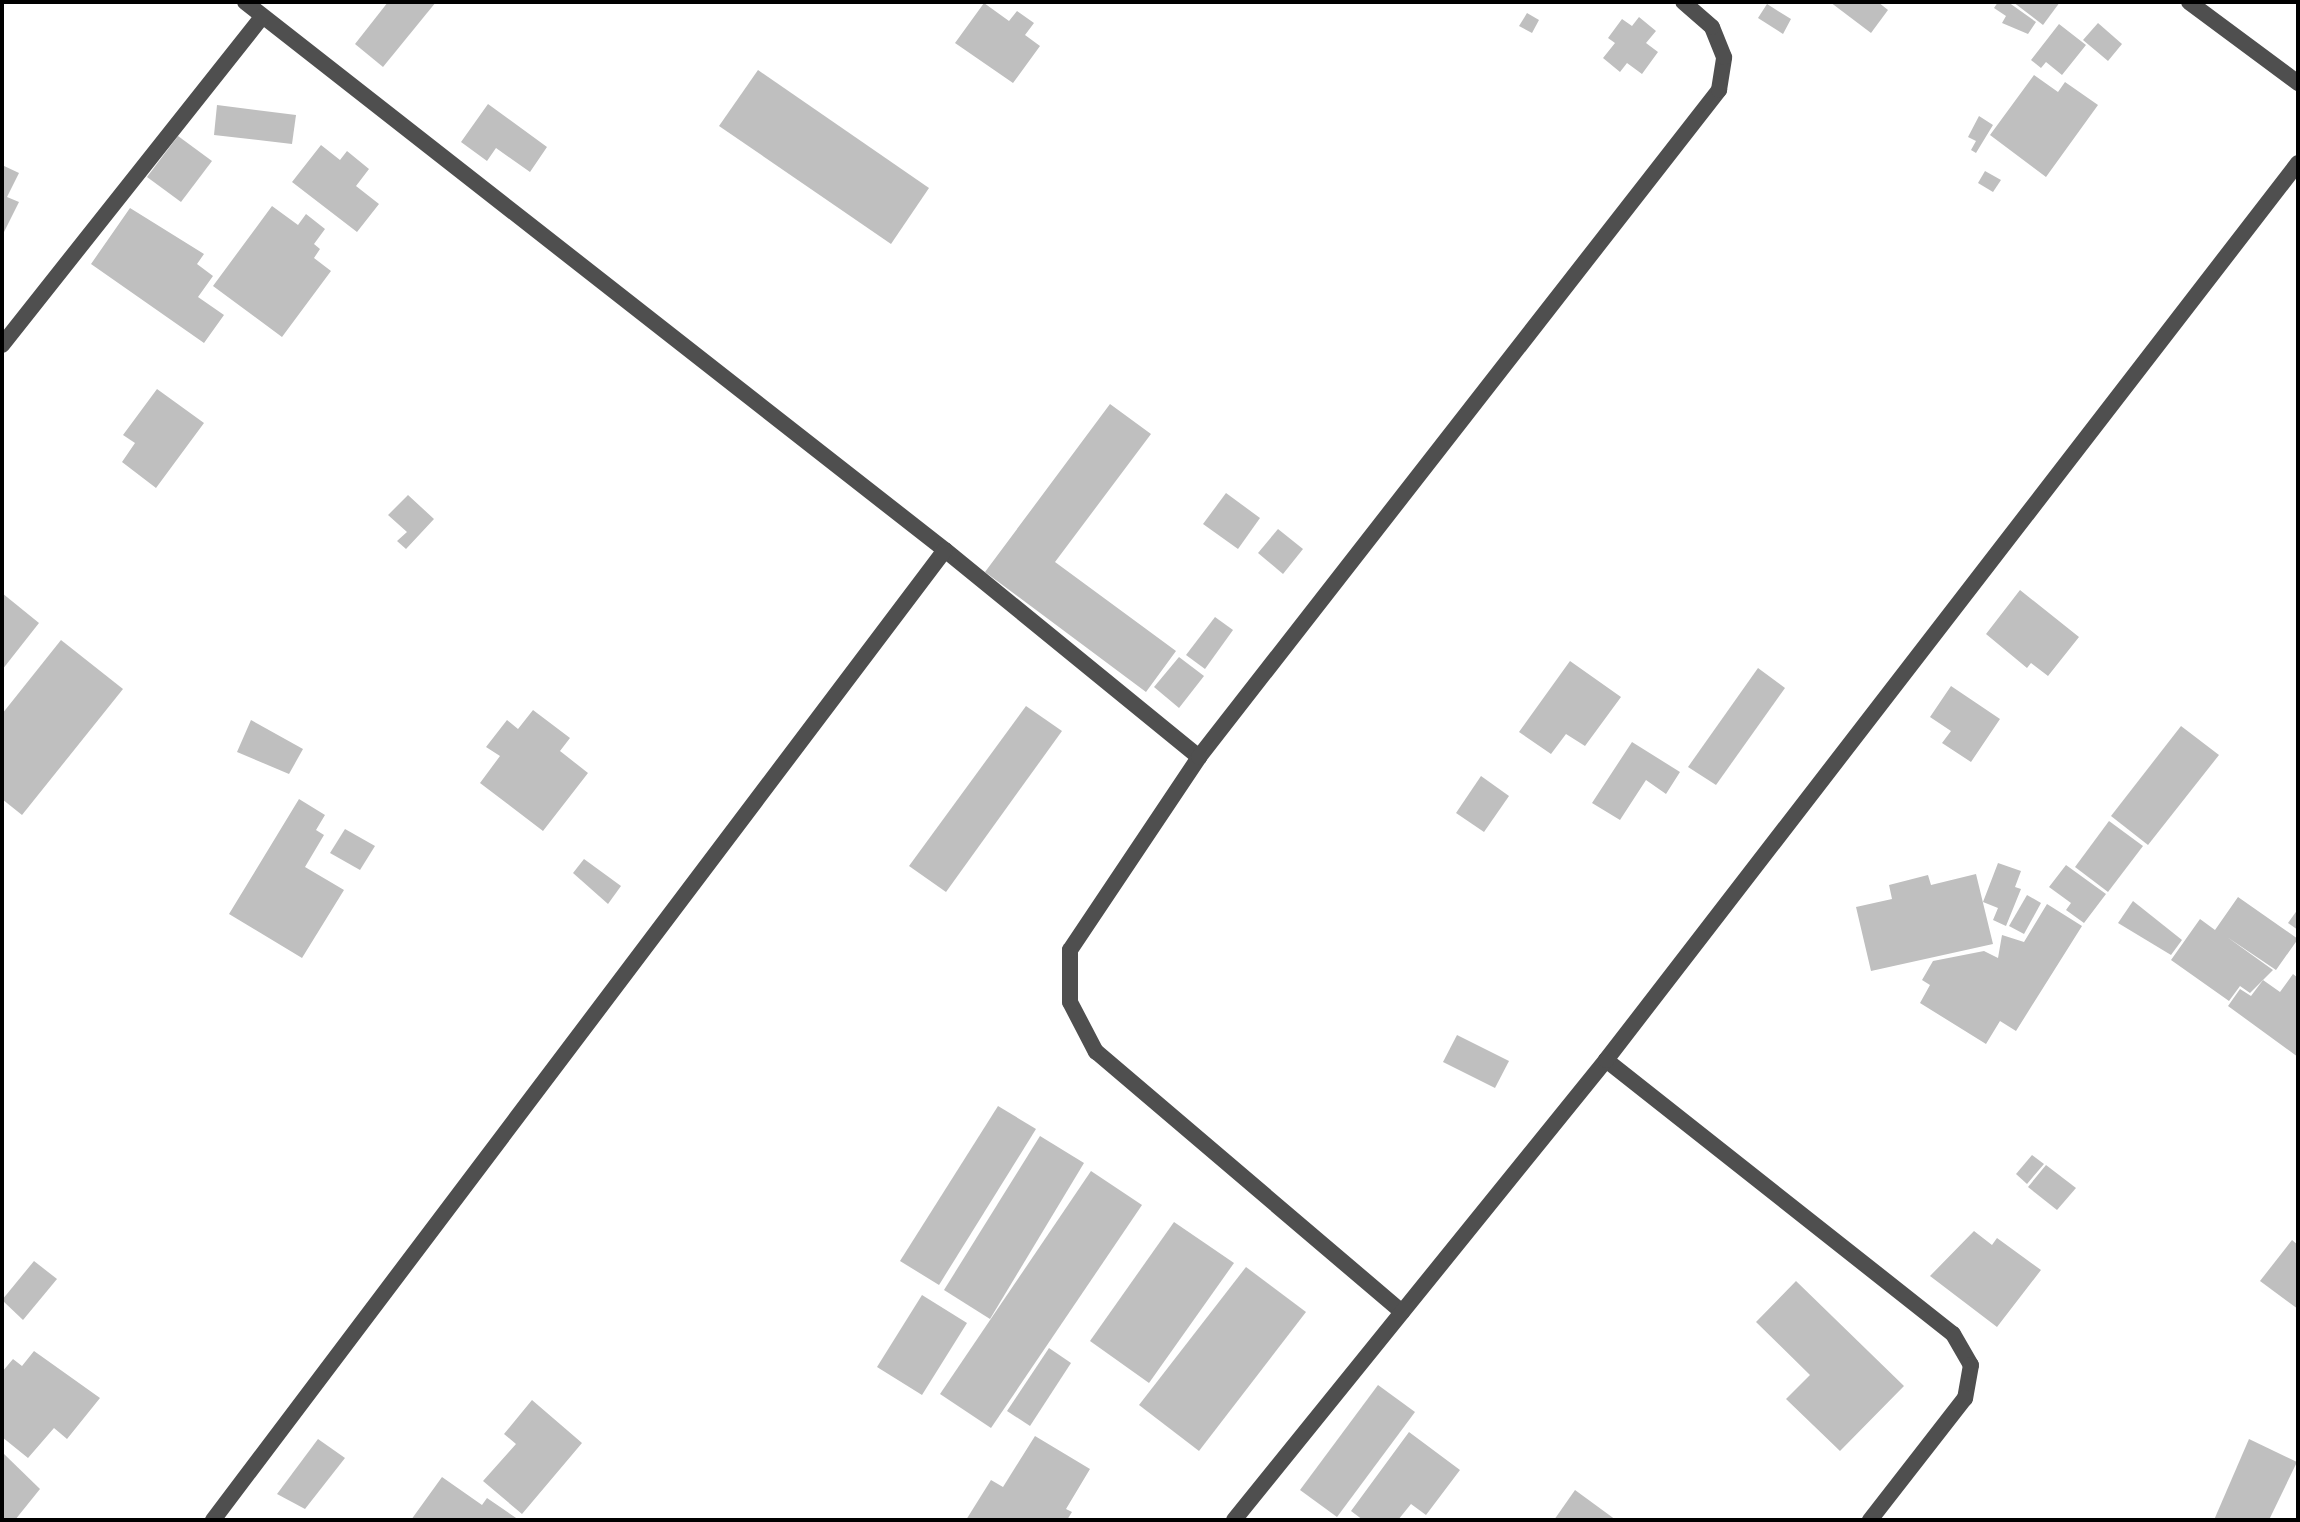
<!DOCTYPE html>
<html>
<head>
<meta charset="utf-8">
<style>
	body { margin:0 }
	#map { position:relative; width:2300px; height:1522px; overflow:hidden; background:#fff; font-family:Karla,sans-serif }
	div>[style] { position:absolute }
	.building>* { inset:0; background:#bfbfbf }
	.street>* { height:16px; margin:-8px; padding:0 8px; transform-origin:8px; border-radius:8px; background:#4f4f4f }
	span { translate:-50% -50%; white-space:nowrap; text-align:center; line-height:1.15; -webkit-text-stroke:8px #fff; paint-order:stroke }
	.frame { position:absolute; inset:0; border:4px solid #000; pointer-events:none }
</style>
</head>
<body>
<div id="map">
	<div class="building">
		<i style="clip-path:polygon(388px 2px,436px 2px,383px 67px,355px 44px)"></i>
		<i style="clip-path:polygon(1830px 2px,1878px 2px,1888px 10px,1871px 33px)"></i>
		<i style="clip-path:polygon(1998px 2px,2008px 2px,2036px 22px,2028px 34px,2002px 23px,2006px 16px,1994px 8px)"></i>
		<i style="clip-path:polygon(2013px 2px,2060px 2px,2043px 25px)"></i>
		<i style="clip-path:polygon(984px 3px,1009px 21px,1017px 11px,1034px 23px,1025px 35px,1040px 46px,1013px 83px,955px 43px)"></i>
		<i style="clip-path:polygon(1767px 4px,1791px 19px,1783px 34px,1758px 18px)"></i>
		<i style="clip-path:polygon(1527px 13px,1539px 20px,1532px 33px,1519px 26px)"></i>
		<i style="clip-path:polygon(1639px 17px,1656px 31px,1646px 43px,1658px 52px,1642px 74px,1627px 63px,1620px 72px,1603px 58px,1615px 43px,1608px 38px,1622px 19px,1632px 26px)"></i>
		<i style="clip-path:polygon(2098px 23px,2122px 44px,2108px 61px,2083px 40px)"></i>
		<i style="clip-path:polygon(2059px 24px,2086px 45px,2062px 75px,2046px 62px,2041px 68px,2031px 60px)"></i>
		<i style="clip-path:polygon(758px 70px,929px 188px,891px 244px,719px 126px)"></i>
		<i style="clip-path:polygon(2034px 75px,2058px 92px,2065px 82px,2098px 105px,2046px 177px,1990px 135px)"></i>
		<i style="clip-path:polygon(488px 104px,547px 147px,530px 172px,496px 148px,487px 161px,461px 142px)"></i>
		<i style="clip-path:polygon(217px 105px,296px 115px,292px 144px,214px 135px)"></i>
		<i style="clip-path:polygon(1979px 116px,1993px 125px,1976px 153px,1971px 150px,1976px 141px,1968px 137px)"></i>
		<i style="clip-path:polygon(178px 136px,212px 161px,181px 202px,147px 177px)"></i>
		<i style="clip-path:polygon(321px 145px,340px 160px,347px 151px,369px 169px,356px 186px,379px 204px,357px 232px,292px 182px)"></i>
		<i style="clip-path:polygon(2px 165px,19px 173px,7px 197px,19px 202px,2px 236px)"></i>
		<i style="clip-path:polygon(1985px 171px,2001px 180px,1993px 192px,1978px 183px)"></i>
		<i style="clip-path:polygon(272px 206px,298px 225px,306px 214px,325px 229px,314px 244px,320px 249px,314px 258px,331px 271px,282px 337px,213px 286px)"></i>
		<i style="clip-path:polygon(130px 208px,204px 254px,197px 264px,213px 276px,198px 297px,224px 315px,204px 343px,91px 264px)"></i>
		<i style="clip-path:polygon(157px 389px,204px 423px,156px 488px,122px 462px,135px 443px,123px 435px)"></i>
		<i style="clip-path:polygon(1110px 404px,1151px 434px,1055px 562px,1176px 651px,1146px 692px,985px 572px)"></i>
		<i style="clip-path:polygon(1226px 493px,1260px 518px,1238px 549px,1203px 524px)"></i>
		<i style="clip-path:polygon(408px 495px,434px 519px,406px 549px,397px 541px,407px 532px,388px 515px)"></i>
		<i style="clip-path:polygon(1278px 529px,1303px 549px,1283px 574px,1258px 553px)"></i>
		<i style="clip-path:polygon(2020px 590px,2079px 637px,2048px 676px,2031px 663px,2027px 668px,1986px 634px)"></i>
		<i style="clip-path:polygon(2px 593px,39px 623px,2px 670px)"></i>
		<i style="clip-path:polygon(1215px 617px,1233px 630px,1205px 669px,1186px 655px)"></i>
		<i style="clip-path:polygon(61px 640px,123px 689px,22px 815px,2px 799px,2px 714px)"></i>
		<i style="clip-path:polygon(1179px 657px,1204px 676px,1179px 708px,1154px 687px)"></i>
		<i style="clip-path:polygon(1570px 661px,1621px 697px,1585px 746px,1566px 734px,1551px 754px,1519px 732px)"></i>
		<i style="clip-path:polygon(1758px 668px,1785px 688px,1716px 785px,1688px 767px)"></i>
		<i style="clip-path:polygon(1951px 686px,2000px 719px,1971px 762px,1942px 743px,1951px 731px,1930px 717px)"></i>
		<i style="clip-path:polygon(1026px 706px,1062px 731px,946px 892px,909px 866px)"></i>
		<i style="clip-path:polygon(533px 710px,570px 738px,560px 751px,588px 773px,543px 831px,480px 783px,500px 756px,486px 747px,507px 720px,518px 729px)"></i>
		<i style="clip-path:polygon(251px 720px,303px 749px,289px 774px,237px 752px)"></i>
		<i style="clip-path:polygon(2181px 726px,2219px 755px,2148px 845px,2111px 816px)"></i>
		<i style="clip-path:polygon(1632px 742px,1680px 772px,1666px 794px,1646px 780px,1620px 820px,1592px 803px)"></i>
		<i style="clip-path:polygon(1481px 776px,1509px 796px,1484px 832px,1456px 813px)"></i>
		<i style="clip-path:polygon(299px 799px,325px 815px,316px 830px,324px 835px,305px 867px,344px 890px,302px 958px,229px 914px)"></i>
		<i style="clip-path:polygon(2109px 821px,2143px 846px,2108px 892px,2075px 867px)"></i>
		<i style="clip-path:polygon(345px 829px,375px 846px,360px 870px,330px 853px)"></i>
		<i style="clip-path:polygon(584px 859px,621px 886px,608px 904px,573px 873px)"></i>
		<i style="clip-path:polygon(1998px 863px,2021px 871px,2015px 887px,2021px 889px,2006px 926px,1993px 920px,1998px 908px,1983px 902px)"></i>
		<i style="clip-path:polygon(2066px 865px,2106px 894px,2084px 923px,2066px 910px,2071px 903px,2049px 887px)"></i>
		<i style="clip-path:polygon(1976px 874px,1993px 944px,1871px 971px,1856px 907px,1892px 899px,1889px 885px,1928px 875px,1931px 885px)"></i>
		<i style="clip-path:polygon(2027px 895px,2041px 903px,2024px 934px,2009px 926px)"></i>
		<i style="clip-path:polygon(2238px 897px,2298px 939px,2276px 970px,2227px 937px,2273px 970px,2250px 993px,2240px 986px,2229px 1001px,2171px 960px,2200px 919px,2215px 930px)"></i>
		<i style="clip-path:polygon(2133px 901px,2182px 940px,2171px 955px,2118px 923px)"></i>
		<i style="clip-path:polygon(2047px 904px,2082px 926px,2016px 1031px,2000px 1021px,1986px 1044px,1920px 1003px,1930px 985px,1922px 980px,1933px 961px,1984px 951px,1998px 958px,2002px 935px,2024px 942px)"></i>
		<i style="clip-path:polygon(2298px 909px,2298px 930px,2288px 923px)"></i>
		<i style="clip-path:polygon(2293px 974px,2298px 978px,2298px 1057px,2228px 1006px,2240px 989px,2251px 996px,2263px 980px,2280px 992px)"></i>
		<i style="clip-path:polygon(1457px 1035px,1509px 1061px,1495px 1088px,1443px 1062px)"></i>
		<i style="clip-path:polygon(998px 1106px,1036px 1129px,939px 1285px,900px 1261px)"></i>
		<i style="clip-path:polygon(1040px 1136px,1084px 1163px,990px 1319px,944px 1290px)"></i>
		<i style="clip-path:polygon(2032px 1155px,2044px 1164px,2027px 1184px,2016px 1174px)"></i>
		<i style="clip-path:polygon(2046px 1165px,2076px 1188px,2057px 1210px,2028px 1187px)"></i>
		<i style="clip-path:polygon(1091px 1171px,1142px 1205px,991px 1428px,940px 1394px)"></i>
		<i style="clip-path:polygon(1174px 1222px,1234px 1263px,1149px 1383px,1090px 1341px)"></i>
		<i style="clip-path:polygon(1974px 1231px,1992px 1245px,1997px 1238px,2041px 1270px,1997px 1327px,1930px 1276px)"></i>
		<i style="clip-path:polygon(2292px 1240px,2298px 1245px,2298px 1309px,2260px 1281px)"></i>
		<i style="clip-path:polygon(34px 1261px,57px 1279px,23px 1320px,2px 1300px)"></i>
		<i style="clip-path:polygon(1246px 1267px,1306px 1312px,1199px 1451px,1139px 1405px)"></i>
		<i style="clip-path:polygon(1796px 1281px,1904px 1386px,1840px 1451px,1786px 1399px,1810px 1375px,1756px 1322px)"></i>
		<i style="clip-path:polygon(922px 1295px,967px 1323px,922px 1395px,877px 1367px)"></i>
		<i style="clip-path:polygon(1049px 1348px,1071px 1363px,1030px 1426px,1007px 1411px)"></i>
		<i style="clip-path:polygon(34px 1351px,100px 1398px,67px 1439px,54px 1428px,28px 1458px,2px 1437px,2px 1372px,13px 1359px,22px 1366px)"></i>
		<i style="clip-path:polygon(1378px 1385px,1415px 1412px,1337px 1517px,1300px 1490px)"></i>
		<i style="clip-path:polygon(532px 1400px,582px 1443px,522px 1514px,483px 1481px,516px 1444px,504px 1434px)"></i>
		<i style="clip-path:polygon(1409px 1432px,1460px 1470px,1426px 1515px,1411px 1504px,1398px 1520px,1363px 1520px,1351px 1511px)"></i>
		<i style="clip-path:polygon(1035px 1436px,1090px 1469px,1066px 1509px,1072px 1512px,1067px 1520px,966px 1520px,991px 1480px,1003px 1487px)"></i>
		<i style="clip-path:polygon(318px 1439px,345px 1458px,305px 1509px,277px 1494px)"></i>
		<i style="clip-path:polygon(2249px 1439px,2297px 1462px,2269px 1520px,2214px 1520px)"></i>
		<i style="clip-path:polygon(2px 1452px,40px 1489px,15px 1520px,2px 1520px)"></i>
		<i style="clip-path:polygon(442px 1477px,482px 1505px,487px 1498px,519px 1520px,411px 1520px)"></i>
		<i style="clip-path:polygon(1575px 1490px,1616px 1520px,1554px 1520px)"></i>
	</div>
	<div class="street">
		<i style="left:245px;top:2px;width:889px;rotate:38.06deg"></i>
		<i style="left:945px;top:550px;width:328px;rotate:39.2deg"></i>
		<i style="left:2189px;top:2px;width:136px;rotate:36.6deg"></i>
		<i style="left:2px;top:345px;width:419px;rotate:-51.6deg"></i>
		<i style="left:1606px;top:1060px;width:442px;rotate:38.3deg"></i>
		<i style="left:1953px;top:1334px;width:36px;rotate:60deg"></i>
		<i style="left:1971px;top:1365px;width:34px;rotate:100deg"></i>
		<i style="left:1965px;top:1398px;width:155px;rotate:127.9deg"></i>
		<i style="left:1402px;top:1312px;width:402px;rotate:-139.6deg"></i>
		<i style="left:1096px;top:1052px;width:56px;rotate:-117.5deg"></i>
		<i style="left:1070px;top:1002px;width:52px;rotate:-90deg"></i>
		<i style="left:1070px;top:950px;width:232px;rotate:-56.2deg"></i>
		<i style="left:1199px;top:757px;width:846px;rotate:-52.06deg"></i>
		<i style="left:1719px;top:90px;width:33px;rotate:-81deg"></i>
		<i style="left:1724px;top:57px;width:32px;rotate:-112deg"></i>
		<i style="left:1712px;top:27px;width:38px;rotate:-139deg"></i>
		<i style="left:213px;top:1520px;width:1215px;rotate:-52.96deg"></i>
		<i style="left:1234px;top:1520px;width:592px;rotate:-51.04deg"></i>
		<i style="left:1606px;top:1060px;width:1133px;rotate:-52.35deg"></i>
	</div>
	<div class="frame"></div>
</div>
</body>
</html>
